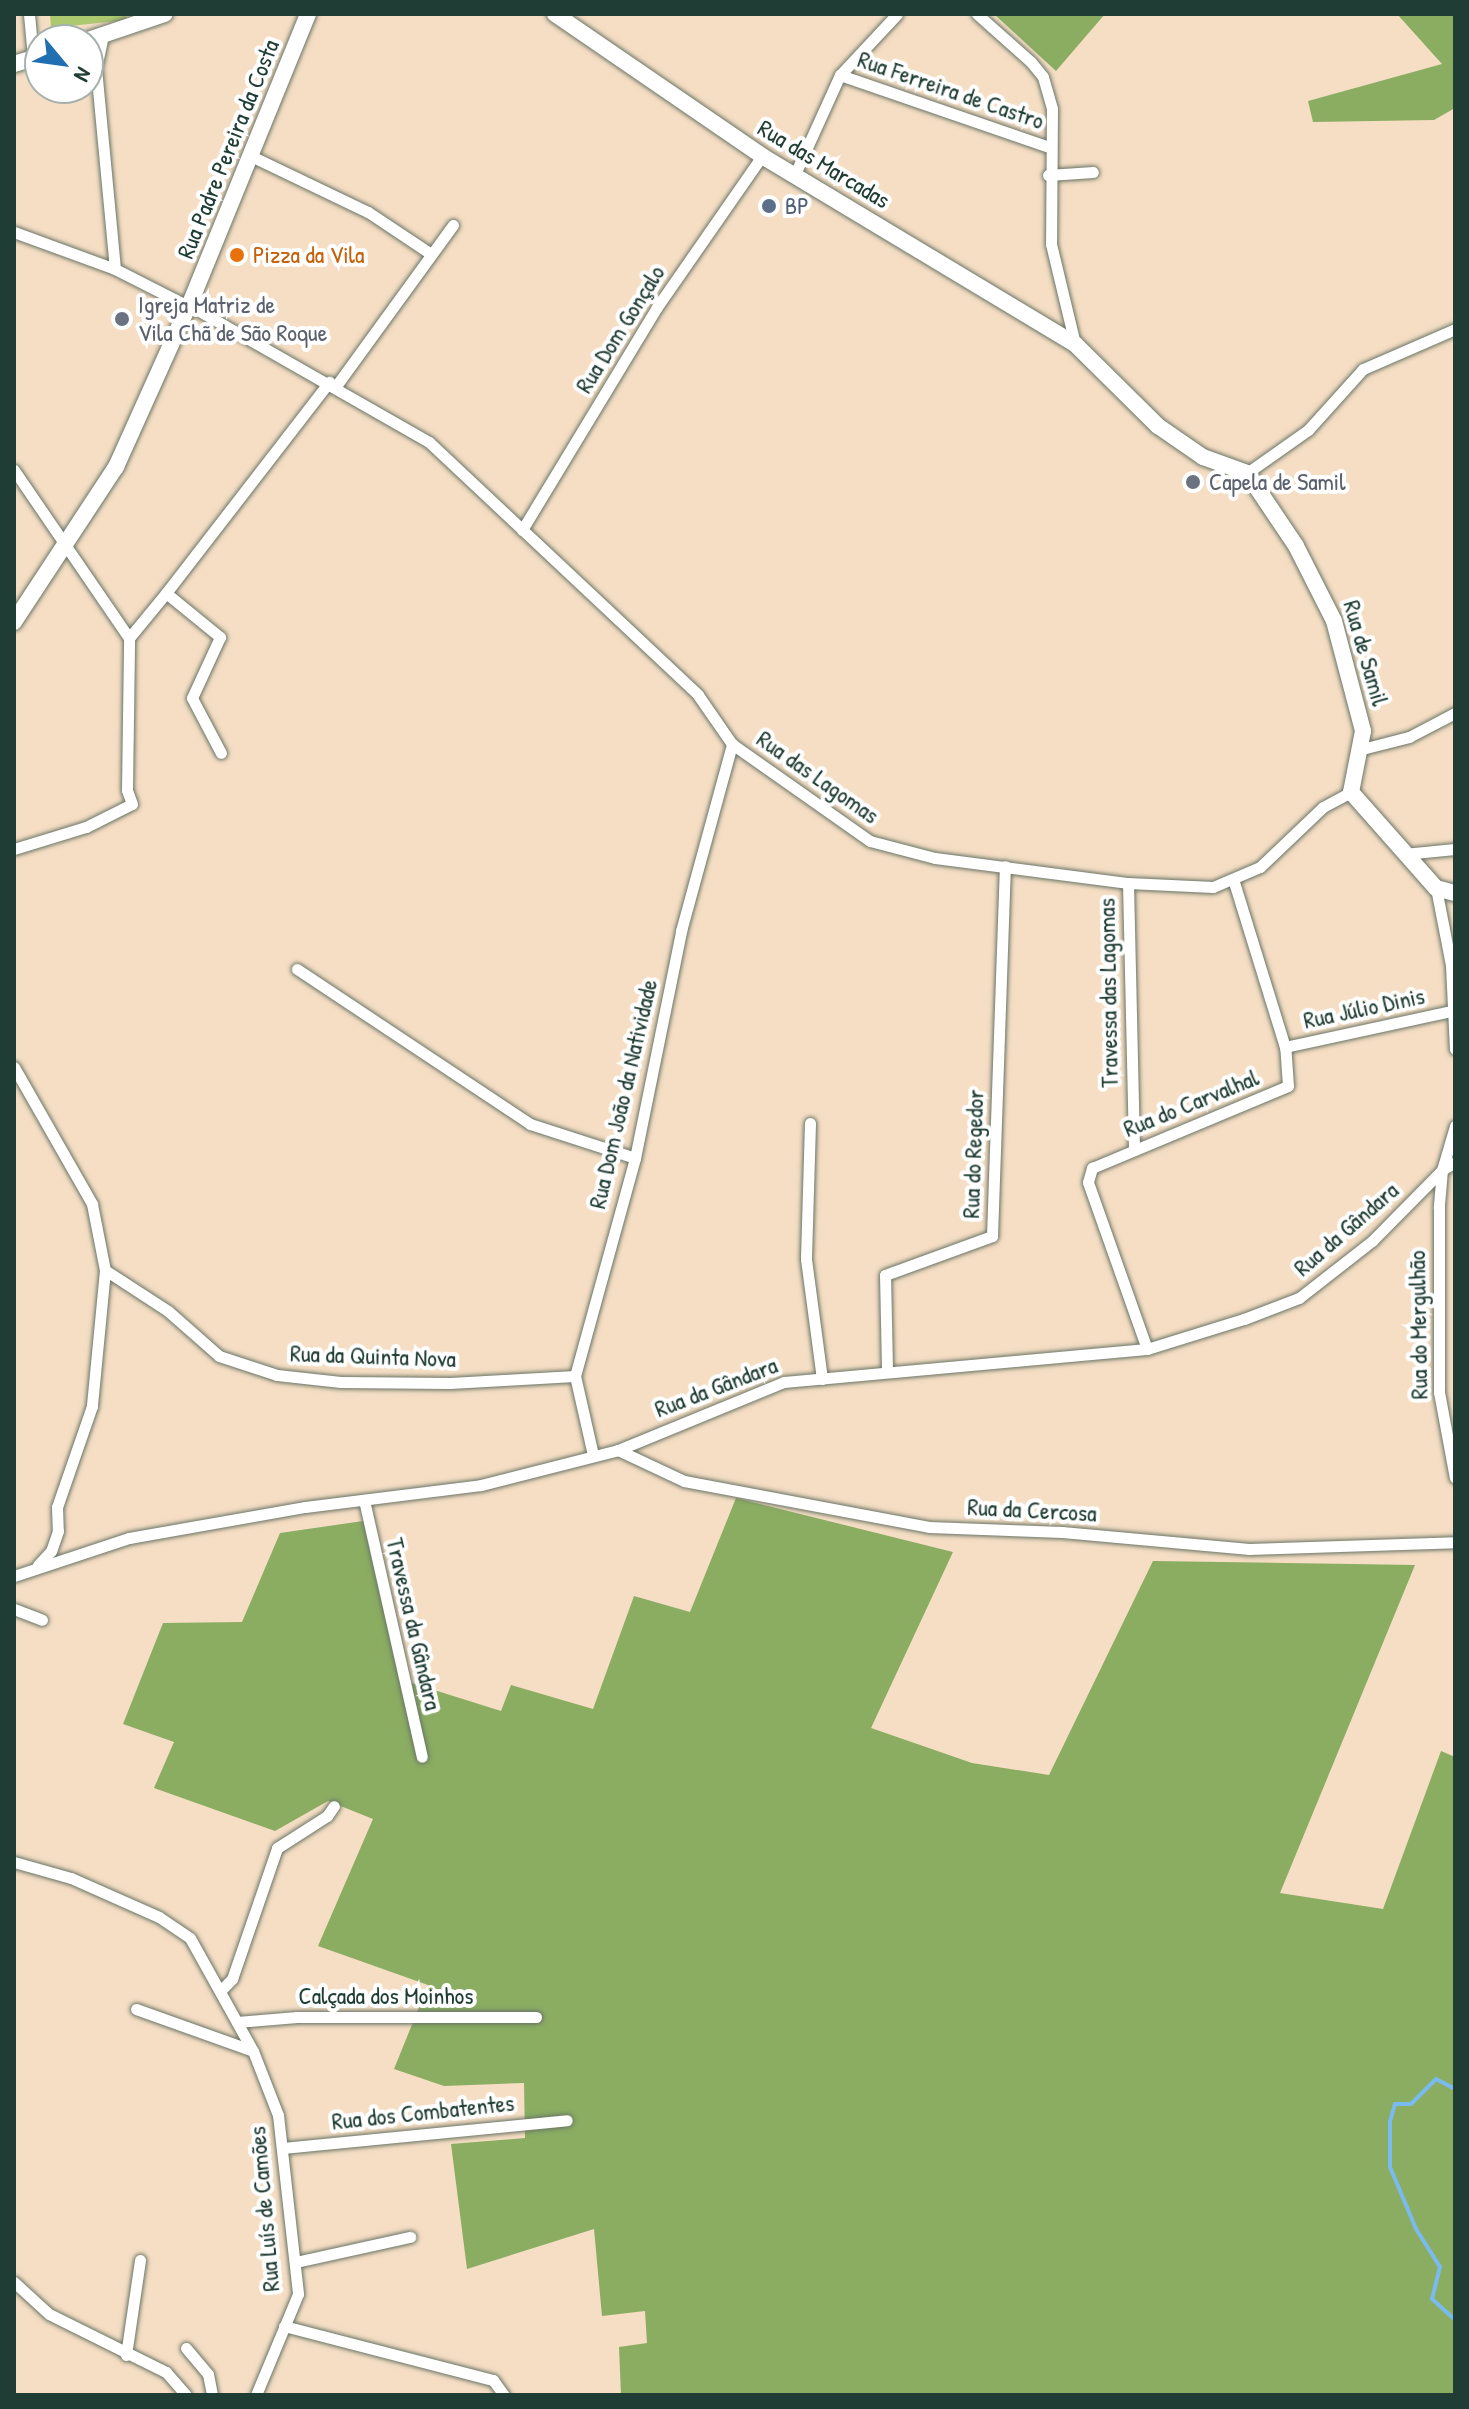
<!DOCTYPE html>
<html>
<head>
<meta charset="utf-8">
<style>
	body { margin:0 }
	#map { position:relative; width:1469px; height:2409px; overflow:hidden; background:#f5dec4; font-family:"Patrick Hand",sans-serif }
	div>[style] { position:absolute }
	.green>* { inset:0; background:#adc970 }
	.forest>* { inset:0; background:#8aad62 }
	.stream>* { height:4px; margin:-2px; padding:0 2px; transform-origin:2px; border-radius:2px; background:#7abbef }
	.roads { filter:drop-shadow(0 0 2px #6a7566) drop-shadow(0 0 2px #6a7566) }
	.street>* { height:11px; margin:-5.5px; padding:0 5.5px; transform-origin:5.5px; border-radius:5.5px; background:#fff }
	.secondary>* { height:16px; margin:-8px; padding:0 8px; transform-origin:8px; border-radius:8px; background:#fff }
	.dots>* { width:22px; height:22px; translate:-50% -50%; box-sizing:border-box; border:4px solid #fff; border-radius:50% }
	span { translate:-50% -50%; white-space:nowrap; text-align:center; line-height:1.15; -webkit-text-stroke:8px #fff; paint-order:stroke }
	.street-label { font-size:24px; color:#1f3d34 }
	.service-label { font-size:24px; color:#4e5e75 }
	.left { translate:0 -50%; text-align:left }
	.food-label { font-size:24px; color:#c56008 }
	.worship-label { font-size:24px; color:#5b616d }
	.frame { position:absolute; inset:0; border:16px solid #1f3d34; pointer-events:none }
	.north { position:absolute; left:24px; top:24px; width:80px; height:80px; box-sizing:border-box; background:#fff; border:2px solid #a5b1ae; border-radius:50%; rotate:119deg; font-size:22px; font-weight:700; line-height:32px; text-align:center; color:#1f3d34 }
	.north::after { content:''; display:block; margin:auto; width:28px; height:36px; background:#1f6fb2; clip-path:polygon(50% 0,100% 100%,50% 72%,0 100%) }
</style>
</head>
<body>
<div id="map">
	<div class="green">
		<i style="clip-path:polygon(50px 14px,126px 14px,127px 20px,51px 28px)"></i>
	</div>
	<div class="forest">
		<i style="clip-path:polygon(994px 14px,1105px 14px,1056px 71px)"></i>
		<i style="clip-path:polygon(1397px 14px,1455px 14px,1455px 108px,1434px 120px,1313px 122px,1308px 101px,1442px 64px)"></i>
		<i style="clip-path:polygon(736px 1498px,953px 1552px,871px 1728px,972px 1763px,1049px 1775px,1153px 1561px,1415px 1565px,1280px 1893px,1383px 1909px,1441px 1751px,1455px 1757px,1455px 2395px,621px 2395px,619px 2347px,647px 2343px,645px 2311px,602px 2316px,594px 2229px,467px 2269px,451px 2144px,525px 2138px,524px 2083px,444px 2086px,394px 2069px,428px 1985px,318px 1946px,373px 1819px,328px 1801px,275px 1831px,154px 1788px,174px 1742px,123px 1724px,163px 1623px,242px 1622px,280px 1533px,363px 1521px,399px 1679px,501px 1711px,511px 1685px,593px 1709px,634px 1596px,690px 1612px)"></i>
	</div>
	<div class="stream">
		<i style="left:1455px;top:2089px;width:21px;rotate:-152deg"></i>
		<i style="left:1436px;top:2079px;width:35px;rotate:135deg"></i>
		<i style="left:1411px;top:2104px;width:16px;rotate:180deg"></i>
		<i style="left:1395px;top:2104px;width:18px;rotate:106deg"></i>
		<i style="left:1390px;top:2121px;width:46px;rotate:90deg"></i>
		<i style="left:1390px;top:2167px;width:67px;rotate:67.2deg"></i>
		<i style="left:1416px;top:2229px;width:45px;rotate:57.7deg"></i>
		<i style="left:1440px;top:2267px;width:33px;rotate:104deg"></i>
		<i style="left:1432px;top:2299px;width:31px;rotate:42deg"></i>
	</div>
	<div class="roads">
		<div class="street">
			<i style="left:29px;top:14px;width:44px;rotate:84.8deg"></i>
			<i style="left:977px;top:14px;width:72px;rotate:41.6deg"></i>
			<i style="left:1031px;top:62px;width:19px;rotate:51deg"></i>
			<i style="left:1043px;top:77px;width:33px;rotate:74deg"></i>
			<i style="left:1052px;top:109px;width:135px;rotate:90.4deg"></i>
			<i style="left:1051px;top:244px;width:103px;rotate:76.5deg"></i>
			<i style="left:103px;top:35px;width:34px;rotate:102deg"></i>
			<i style="left:96px;top:68px;width:202px;rotate:84.6deg"></i>
			<i style="left:115px;top:269px;width:77px;rotate:26.9deg"></i>
			<i style="left:88px;top:54px;width:16px;rotate:60deg"></i>
			<i style="left:840px;top:75px;width:221px;rotate:19deg"></i>
			<i style="left:251px;top:156px;width:130px;rotate:25.6deg"></i>
			<i style="left:368px;top:212px;width:76px;rotate:33.7deg"></i>
			<i style="left:795px;top:174px;width:109px;rotate:-65.6deg"></i>
			<i style="left:840px;top:75px;width:83px;rotate:-46.9deg"></i>
			<i style="left:1048px;top:175px;width:45px;rotate:-3.8deg"></i>
			<i style="left:14px;top:232px;width:108px;rotate:20.1deg"></i>
			<i style="left:194px;top:308px;width:271px;rotate:29.7deg"></i>
			<i style="left:429px;top:442px;width:369px;rotate:43.2deg"></i>
			<i style="left:698px;top:695px;width:60px;rotate:55.2deg"></i>
			<i style="left:732px;top:744px;width:169px;rotate:35.1deg"></i>
			<i style="left:870px;top:841px;width:67px;rotate:14.7deg"></i>
			<i style="left:935px;top:858px;width:195px;rotate:7.4deg"></i>
			<i style="left:1128px;top:883px;width:85px;rotate:2.7deg"></i>
			<i style="left:1213px;top:887px;width:51px;rotate:-23.1deg"></i>
			<i style="left:1260px;top:867px;width:87px;rotate:-43.6deg"></i>
			<i style="left:1323px;top:807px;width:32px;rotate:-28deg"></i>
			<i style="left:336px;top:386px;width:199px;rotate:-54deg"></i>
			<i style="left:14px;top:470px;width:204px;rotate:55.6deg"></i>
			<i style="left:129px;top:638px;width:58px;rotate:-50.6deg"></i>
			<i style="left:166px;top:593px;width:70px;rotate:39.2deg"></i>
			<i style="left:220px;top:637px;width:67px;rotate:114.7deg"></i>
			<i style="left:192px;top:698px;width:62px;rotate:62.2deg"></i>
			<i style="left:1247px;top:473px;width:75px;rotate:-35.2deg"></i>
			<i style="left:1308px;top:430px;width:82px;rotate:-48deg"></i>
			<i style="left:1363px;top:369px;width:100px;rotate:-23.5deg"></i>
			<i style="left:522px;top:530px;width:261px;rotate:-58.8deg"></i>
			<i style="left:657px;top:307px;width:184px;rotate:-55.2deg"></i>
			<i style="left:166px;top:593px;width:267px;rotate:-52.3deg"></i>
			<i style="left:1362px;top:749px;width:49px;rotate:-14.3deg"></i>
			<i style="left:1409px;top:737px;width:52px;rotate:-27.6deg"></i>
			<i style="left:14px;top:849px;width:75px;rotate:-17deg"></i>
			<i style="left:86px;top:827px;width:51px;rotate:-26.6deg"></i>
			<i style="left:132px;top:804px;width:15px;rotate:-110deg"></i>
			<i style="left:127px;top:790px;width:152px;rotate:-89.2deg"></i>
			<i style="left:1404px;top:854px;width:51px;rotate:-5.6deg"></i>
			<i style="left:1128px;top:883px;width:267px;rotate:88.7deg"></i>
			<i style="left:1436px;top:888px;width:78px;rotate:79deg"></i>
			<i style="left:1451px;top:965px;width:84px;rotate:87.3deg"></i>
			<i style="left:297px;top:969px;width:280px;rotate:33.6deg"></i>
			<i style="left:530px;top:1124px;width:110px;rotate:17.9deg"></i>
			<i style="left:1285px;top:1047px;width:171px;rotate:-12.2deg"></i>
			<i style="left:14px;top:1067px;width:158px;rotate:60.3deg"></i>
			<i style="left:92px;top:1204px;width:67px;rotate:78.9deg"></i>
			<i style="left:105px;top:1270px;width:137px;rotate:95.5deg"></i>
			<i style="left:92px;top:1406px;width:107px;rotate:109.1deg"></i>
			<i style="left:57px;top:1507px;width:24px;rotate:88deg"></i>
			<i style="left:58px;top:1531px;width:21px;rotate:109deg"></i>
			<i style="left:51px;top:1551px;width:19px;rotate:133deg"></i>
			<i style="left:810px;top:1123px;width:136px;rotate:91.7deg"></i>
			<i style="left:806px;top:1259px;width:121px;rotate:82.4deg"></i>
			<i style="left:1455px;top:1162px;width:15px;rotate:148deg"></i>
			<i style="left:1442px;top:1170px;width:38px;rotate:95deg"></i>
			<i style="left:1439px;top:1208px;width:184px;rotate:90deg"></i>
			<i style="left:1439px;top:1392px;width:87px;rotate:79.5deg"></i>
			<i style="left:105px;top:1270px;width:75px;rotate:33.1deg"></i>
			<i style="left:168px;top:1311px;width:68px;rotate:41.4deg"></i>
			<i style="left:219px;top:1356px;width:61px;rotate:18.1deg"></i>
			<i style="left:277px;top:1375px;width:64px;rotate:6.2deg"></i>
			<i style="left:341px;top:1382px;width:109px;rotate:0.5deg"></i>
			<i style="left:450px;top:1383px;width:125px;rotate:-3.2deg"></i>
			<i style="left:1147px;top:1349px;width:177px;rotate:-109.5deg"></i>
			<i style="left:1088px;top:1182px;width:15px;rotate:-74deg"></i>
			<i style="left:1092px;top:1168px;width:212px;rotate:-22.7deg"></i>
			<i style="left:1288px;top:1086px;width:39px;rotate:-94deg"></i>
			<i style="left:1285px;top:1047px;width:173px;rotate:-107.2deg"></i>
			<i style="left:887px;top:1369px;width:94px;rotate:-91.2deg"></i>
			<i style="left:885px;top:1275px;width:114px;rotate:-20deg"></i>
			<i style="left:992px;top:1236px;width:370px;rotate:-88deg"></i>
			<i style="left:618px;top:1450px;width:73px;rotate:25.2deg"></i>
			<i style="left:684px;top:1481px;width:249px;rotate:10.6deg"></i>
			<i style="left:929px;top:1527px;width:133px;rotate:2.2deg"></i>
			<i style="left:1062px;top:1532px;width:188px;rotate:5.2deg"></i>
			<i style="left:1249px;top:1549px;width:206px;rotate:-1.9deg"></i>
			<i style="left:593px;top:1455px;width:81px;rotate:-102.8deg"></i>
			<i style="left:575px;top:1376px;width:226px;rotate:-74.6deg"></i>
			<i style="left:635px;top:1158px;width:232px;rotate:-78.5deg"></i>
			<i style="left:681px;top:931px;width:194px;rotate:-74.7deg"></i>
			<i style="left:364px;top:1500px;width:263px;rotate:77.3deg"></i>
			<i style="left:14px;top:1576px;width:121px;rotate:-18.3deg"></i>
			<i style="left:129px;top:1538px;width:179px;rotate:-10deg"></i>
			<i style="left:305px;top:1507px;width:177px;rotate:-7.1deg"></i>
			<i style="left:481px;top:1485px;width:141px;rotate:-14.3deg"></i>
			<i style="left:618px;top:1450px;width:179px;rotate:-22.3deg"></i>
			<i style="left:784px;top:1382px;width:364px;rotate:-5.2deg"></i>
			<i style="left:1147px;top:1349px;width:102px;rotate:-17.2deg"></i>
			<i style="left:1244px;top:1319px;width:59px;rotate:-20.9deg"></i>
			<i style="left:1299px;top:1298px;width:93px;rotate:-38deg"></i>
			<i style="left:1372px;top:1241px;width:100px;rotate:-45.4deg"></i>
			<i style="left:1442px;top:1170px;width:46px;rotate:-73.5deg"></i>
			<i style="left:14px;top:1609px;width:30px;rotate:21deg"></i>
			<i style="left:14px;top:1862px;width:59px;rotate:15.7deg"></i>
			<i style="left:71px;top:1878px;width:96px;rotate:23.9deg"></i>
			<i style="left:159px;top:1917px;width:37px;rotate:34deg"></i>
			<i style="left:190px;top:1938px;width:129px;rotate:60.9deg"></i>
			<i style="left:253px;top:2051px;width:69px;rotate:68.7deg"></i>
			<i style="left:278px;top:2115px;width:180px;rotate:83.6deg"></i>
			<i style="left:298px;top:2294px;width:109px;rotate:112.6deg"></i>
			<i style="left:221px;top:1990px;width:16px;rotate:-45deg"></i>
			<i style="left:232px;top:1979px;width:139px;rotate:-71deg"></i>
			<i style="left:277px;top:1848px;width:59px;rotate:-32.6deg"></i>
			<i style="left:327px;top:1816px;width:12px;rotate:-55deg"></i>
			<i style="left:136px;top:2009px;width:124px;rotate:19.7deg"></i>
			<i style="left:237px;top:2022px;width:60px;rotate:-4.8deg"></i>
			<i style="left:297px;top:2017px;width:239px"></i>
			<i style="left:283px;top:2148px;width:285px;rotate:-5.6deg"></i>
			<i style="left:296px;top:2262px;width:117px;rotate:-12.4deg"></i>
			<i style="left:14px;top:2282px;width:47px;rotate:42.4deg"></i>
			<i style="left:49px;top:2314px;width:131px;rotate:26.4deg"></i>
			<i style="left:166px;top:2372px;width:30px;rotate:49deg"></i>
			<i style="left:284px;top:2326px;width:216px;rotate:14.5deg"></i>
			<i style="left:493px;top:2380px;width:19px;rotate:54deg"></i>
			<i style="left:186px;top:2348px;width:34px;rotate:50deg"></i>
			<i style="left:208px;top:2374px;width:21px;rotate:79deg"></i>
			<i style="left:126px;top:2355px;width:96px;rotate:-81.6deg"></i>
		</div>
		<div class="secondary">
			<i style="left:555px;top:14px;width:251px;rotate:34.4deg"></i>
			<i style="left:762px;top:156px;width:365px;rotate:31deg"></i>
			<i style="left:1075px;top:344px;width:117px;rotate:44.7deg"></i>
			<i style="left:1158px;top:426px;width:55px;rotate:34.6deg"></i>
			<i style="left:1203px;top:457px;width:47px;rotate:20deg"></i>
			<i style="left:1247px;top:473px;width:88px;rotate:56.1deg"></i>
			<i style="left:1296px;top:546px;width:84px;rotate:63.1deg"></i>
			<i style="left:1334px;top:621px;width:114px;rotate:75.2deg"></i>
			<i style="left:1363px;top:731px;width:62px;rotate:101.1deg"></i>
			<i style="left:1351px;top:792px;width:128px;rotate:48.5deg"></i>
			<i style="left:1436px;top:888px;width:20px;rotate:15deg"></i>
			<i style="left:88px;top:40px;width:81px;rotate:-18.7deg"></i>
			<i style="left:14px;top:64px;width:27px;rotate:-17deg"></i>
			<i style="left:191px;top:301px;width:310px;rotate:-67.8deg"></i>
			<i style="left:14px;top:622px;width:186px;rotate:-56.7deg"></i>
			<i style="left:116px;top:467px;width:171px;rotate:-65.8deg"></i>
		</div>
	</div>
	<div class="dots">
		<i style="left:769px;top:206px;background:#5c6f8a"></i>
		<i style="left:237px;top:255px;background:#e8710a"></i>
		<i style="left:122px;top:319px;background:#6b7280"></i>
		<i style="left:1193px;top:482px;background:#6b7280"></i>
	</div>
	<div class="street-label">
		<span style="left:951px;top:90px;rotate:19deg">Rua Ferreira de Castro</span>
		<span style="left:228px;top:149px;rotate:-68deg">Rua Padre Pereira da Costa</span>
		<span style="left:824px;top:164px;rotate:31deg">Rua das Marcadas</span>
		<span style="left:620px;top:329px;rotate:-58deg">Rua Dom Gonçalo</span>
		<span style="left:1366px;top:653px;rotate:74deg">Rua de Samil</span>
		<span style="left:818px;top:777px;rotate:35deg">Rua das Lagomas</span>
		<span style="left:1108px;top:993px;rotate:-91deg">Travessa das Lagomas</span>
		<span style="left:1364px;top:1008px;rotate:-12deg">Rua Júlio Dinis</span>
		<span style="left:623px;top:1094px;rotate:-77deg">Rua Dom João da Natividade</span>
		<span style="left:1191px;top:1103px;rotate:-22deg">Rua do Carvalhal</span>
		<span style="left:973px;top:1154px;rotate:-88deg">Rua do Regedor</span>
		<span style="left:1346px;top:1229px;rotate:-41deg">Rua da Gândara</span>
		<span style="left:1418px;top:1325px;rotate:-91deg">Rua do Mergulhão</span>
		<span style="left:373px;top:1356px;rotate:2deg">Rua da Quinta Nova</span>
		<span style="left:716px;top:1387px;rotate:-21deg">Rua da Gândara</span>
		<span style="left:1032px;top:1510px;rotate:3deg">Rua da Cercosa</span>
		<span style="left:414px;top:1624px;rotate:77deg">Travessa da Gândara</span>
		<span style="left:386px;top:1996px">Calçada dos Moinhos</span>
		<span style="left:423px;top:2112px;rotate:-6deg">Rua dos Combatentes</span>
		<span style="left:264px;top:2209px;rotate:-95deg">Rua Luís de Camões</span>
	</div>
	<div class="service-label">
		<span class="left" style="left:785px;top:206px">BP</span>
	</div>
	<div class="food-label">
		<span class="left" style="left:253px;top:255px">Pizza da Vila</span>
	</div>
	<div class="worship-label">
		<span class="left" style="left:138px;top:319px">Igreja Matriz de<br>Vila Chã de São Roque</span>
		<span class="left" style="left:1209px;top:482px">Capela de Samil</span>
	</div>
	<div class="frame"></div>
	<div class="north">N</div>
</div>
</body>
</html>
